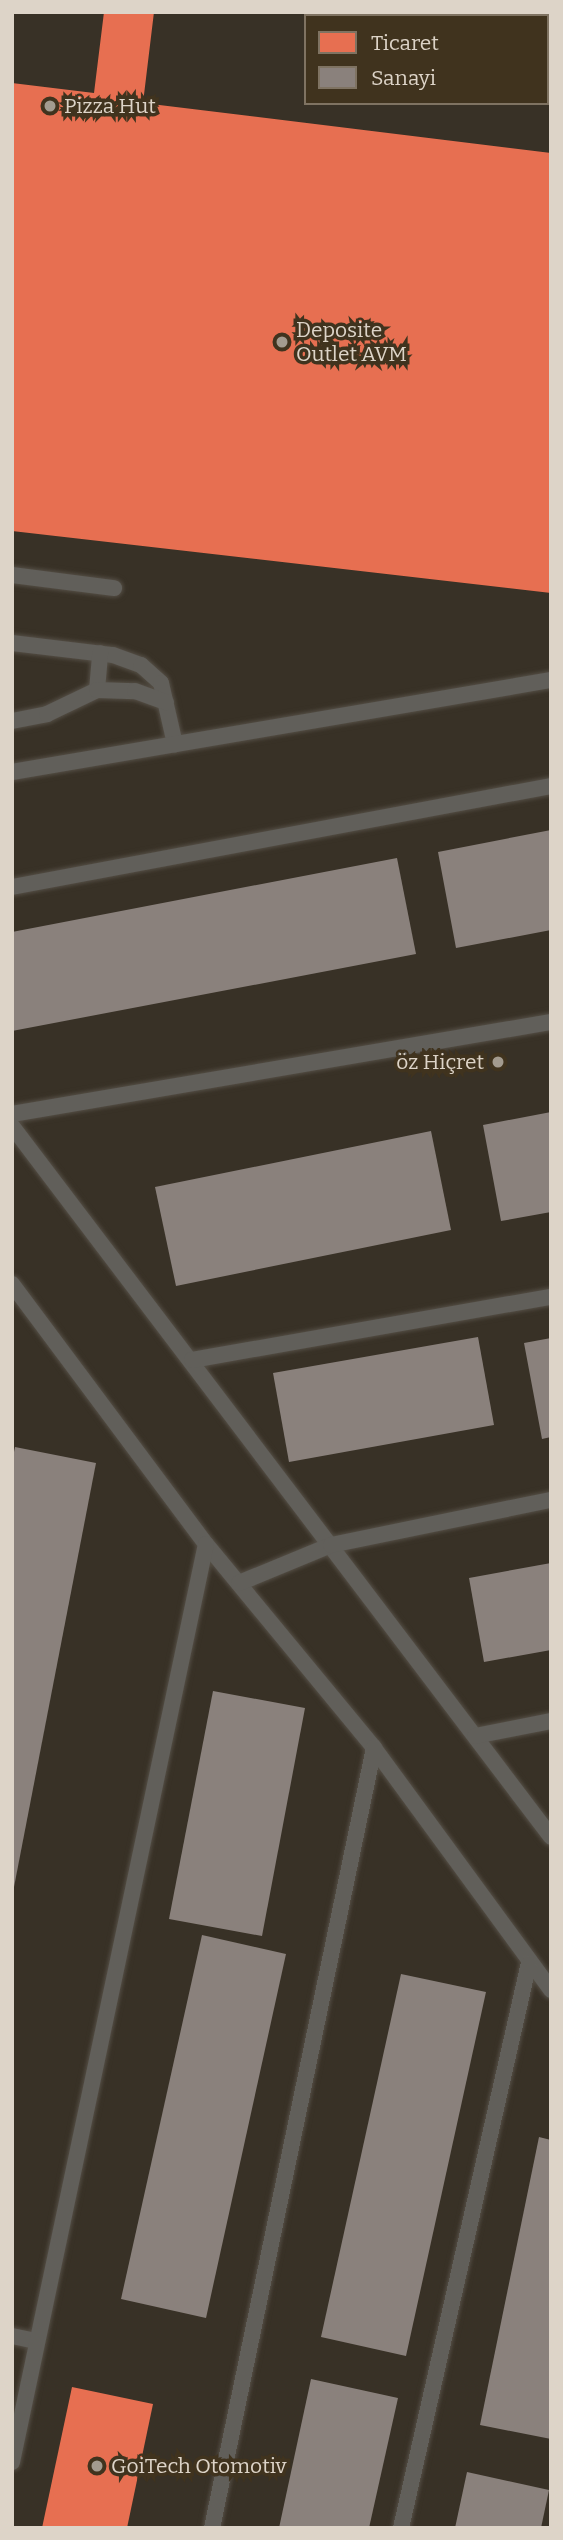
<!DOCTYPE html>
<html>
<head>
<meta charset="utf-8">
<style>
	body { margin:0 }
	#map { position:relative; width:563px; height:2540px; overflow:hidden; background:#383126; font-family:Bitter,serif }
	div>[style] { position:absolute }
	.shops>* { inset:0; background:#e76f51 }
	.industry>* { inset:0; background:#8a817c }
	.roads { filter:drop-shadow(0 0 2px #544e45) drop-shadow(0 0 2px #544e45) }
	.lane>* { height:16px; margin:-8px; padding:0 8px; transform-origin:8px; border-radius:8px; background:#615f5a }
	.dots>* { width:19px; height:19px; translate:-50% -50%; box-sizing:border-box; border:4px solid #40331e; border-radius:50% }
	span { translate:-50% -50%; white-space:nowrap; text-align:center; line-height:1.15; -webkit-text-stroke:7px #40331e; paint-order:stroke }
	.poi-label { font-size:21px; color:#ddd4c8 }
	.left { translate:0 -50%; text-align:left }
	.right { translate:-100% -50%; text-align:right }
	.frame { position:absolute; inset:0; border:14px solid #ddd4c8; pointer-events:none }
	.legend { position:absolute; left:304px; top:14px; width:245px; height:91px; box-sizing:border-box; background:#40331e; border:2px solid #7f7362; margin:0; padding:9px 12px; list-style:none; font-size:21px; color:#ddd4c8 }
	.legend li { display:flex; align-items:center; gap:14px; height:35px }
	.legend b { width:35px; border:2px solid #7f7362 }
</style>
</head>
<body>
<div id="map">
	<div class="shops">
		<i style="clip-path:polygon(104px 12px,154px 12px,143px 103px,551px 153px,551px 593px,12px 531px,12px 83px,94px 93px)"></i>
		<i style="clip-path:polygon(72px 2387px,153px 2404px,127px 2528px,42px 2528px)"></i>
	</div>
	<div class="industry">
		<i style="clip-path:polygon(551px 830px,551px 930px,456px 948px,438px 852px)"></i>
		<i style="clip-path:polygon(397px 858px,416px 954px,12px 1031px,12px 932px)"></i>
		<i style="clip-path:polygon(551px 1112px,551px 1212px,501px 1221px,483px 1125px)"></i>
		<i style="clip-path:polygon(431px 1131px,451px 1230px,176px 1286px,155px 1187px)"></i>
		<i style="clip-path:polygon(478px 1337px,494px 1425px,289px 1462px,273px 1373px)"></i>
		<i style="clip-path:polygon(551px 1338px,551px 1437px,542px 1439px,524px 1343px)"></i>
		<i style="clip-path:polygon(15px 1447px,96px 1463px,14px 1887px,12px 1462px)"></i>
		<i style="clip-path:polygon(551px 1563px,551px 1650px,484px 1662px,469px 1578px)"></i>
		<i style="clip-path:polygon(213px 1691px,305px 1708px,262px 1936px,169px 1919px)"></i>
		<i style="clip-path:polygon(202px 1935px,286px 1954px,206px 2318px,121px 2299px)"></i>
		<i style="clip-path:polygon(401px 1974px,486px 1992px,406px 2356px,321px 2337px)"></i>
		<i style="clip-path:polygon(539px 2137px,551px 2140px,551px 2439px,480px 2425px)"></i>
		<i style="clip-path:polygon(311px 2379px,398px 2398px,369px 2528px,279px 2528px)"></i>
		<i style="clip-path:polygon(467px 2472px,549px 2490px,541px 2528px,455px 2528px)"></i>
	</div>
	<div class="roads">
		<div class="lane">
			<i style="left:375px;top:12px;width:28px;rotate:8deg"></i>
			<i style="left:521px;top:12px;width:6px;rotate:45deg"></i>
			<i style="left:460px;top:16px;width:4px;rotate:-90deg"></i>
			<i style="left:547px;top:34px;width:5px;rotate:37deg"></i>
			<i style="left:12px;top:575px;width:103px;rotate:7.3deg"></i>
			<i style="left:12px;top:643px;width:102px;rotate:6.8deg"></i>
			<i style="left:113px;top:655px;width:30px;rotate:20deg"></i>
			<i style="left:141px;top:665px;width:27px;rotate:42deg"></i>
			<i style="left:161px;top:683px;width:63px;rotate:77.1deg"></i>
			<i style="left:97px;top:690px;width:37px;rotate:-85deg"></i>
			<i style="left:12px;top:721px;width:36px;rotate:-11deg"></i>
			<i style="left:47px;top:714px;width:55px;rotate:-25.6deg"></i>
			<i style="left:97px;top:690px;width:38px;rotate:2deg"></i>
			<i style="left:135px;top:691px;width:33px;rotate:20deg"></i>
			<i style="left:12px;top:772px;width:547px;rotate:-9.69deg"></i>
			<i style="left:12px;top:887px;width:548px;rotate:-10.61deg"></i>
			<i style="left:12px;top:1114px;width:547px;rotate:-9.69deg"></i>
			<i style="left:12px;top:1126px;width:892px;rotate:52.83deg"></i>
			<i style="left:12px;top:1284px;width:324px;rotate:53.3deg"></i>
			<i style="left:206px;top:1544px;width:264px;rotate:50.5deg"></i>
			<i style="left:374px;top:1748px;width:300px;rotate:53.8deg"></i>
			<i style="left:192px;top:1360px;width:364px;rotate:-10deg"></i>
			<i style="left:239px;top:1583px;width:100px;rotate:-22.4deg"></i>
			<i style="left:331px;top:1545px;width:225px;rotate:-11.6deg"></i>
			<i style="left:475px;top:1736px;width:77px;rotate:-11.2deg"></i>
			<i style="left:12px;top:2336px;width:25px;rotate:12deg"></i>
			<i style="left:12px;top:2462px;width:938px;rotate:-78.07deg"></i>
			<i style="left:212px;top:2528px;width:797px;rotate:-78.27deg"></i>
			<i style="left:401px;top:2528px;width:579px;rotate:-77.24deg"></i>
		</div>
	</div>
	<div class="dots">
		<i style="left:50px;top:106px;background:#a39b8f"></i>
		<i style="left:282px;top:342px;background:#a39b8f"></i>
		<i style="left:498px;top:1062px;background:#a39b8f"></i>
		<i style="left:97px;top:2466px;background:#a39b8f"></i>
	</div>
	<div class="poi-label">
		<span class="left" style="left:64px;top:106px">Pizza Hut</span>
		<span class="left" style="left:296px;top:342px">Deposite<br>Outlet AVM</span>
		<span class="right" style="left:484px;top:1062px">öz Hiçret</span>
		<span class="left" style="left:111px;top:2466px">GoiTech Otomotiv</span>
	</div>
	<div class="frame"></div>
	<ul class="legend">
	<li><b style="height:19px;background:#e76f51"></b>Ticaret</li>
	<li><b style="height:19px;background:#8a817c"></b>Sanayi</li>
	</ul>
</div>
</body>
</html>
